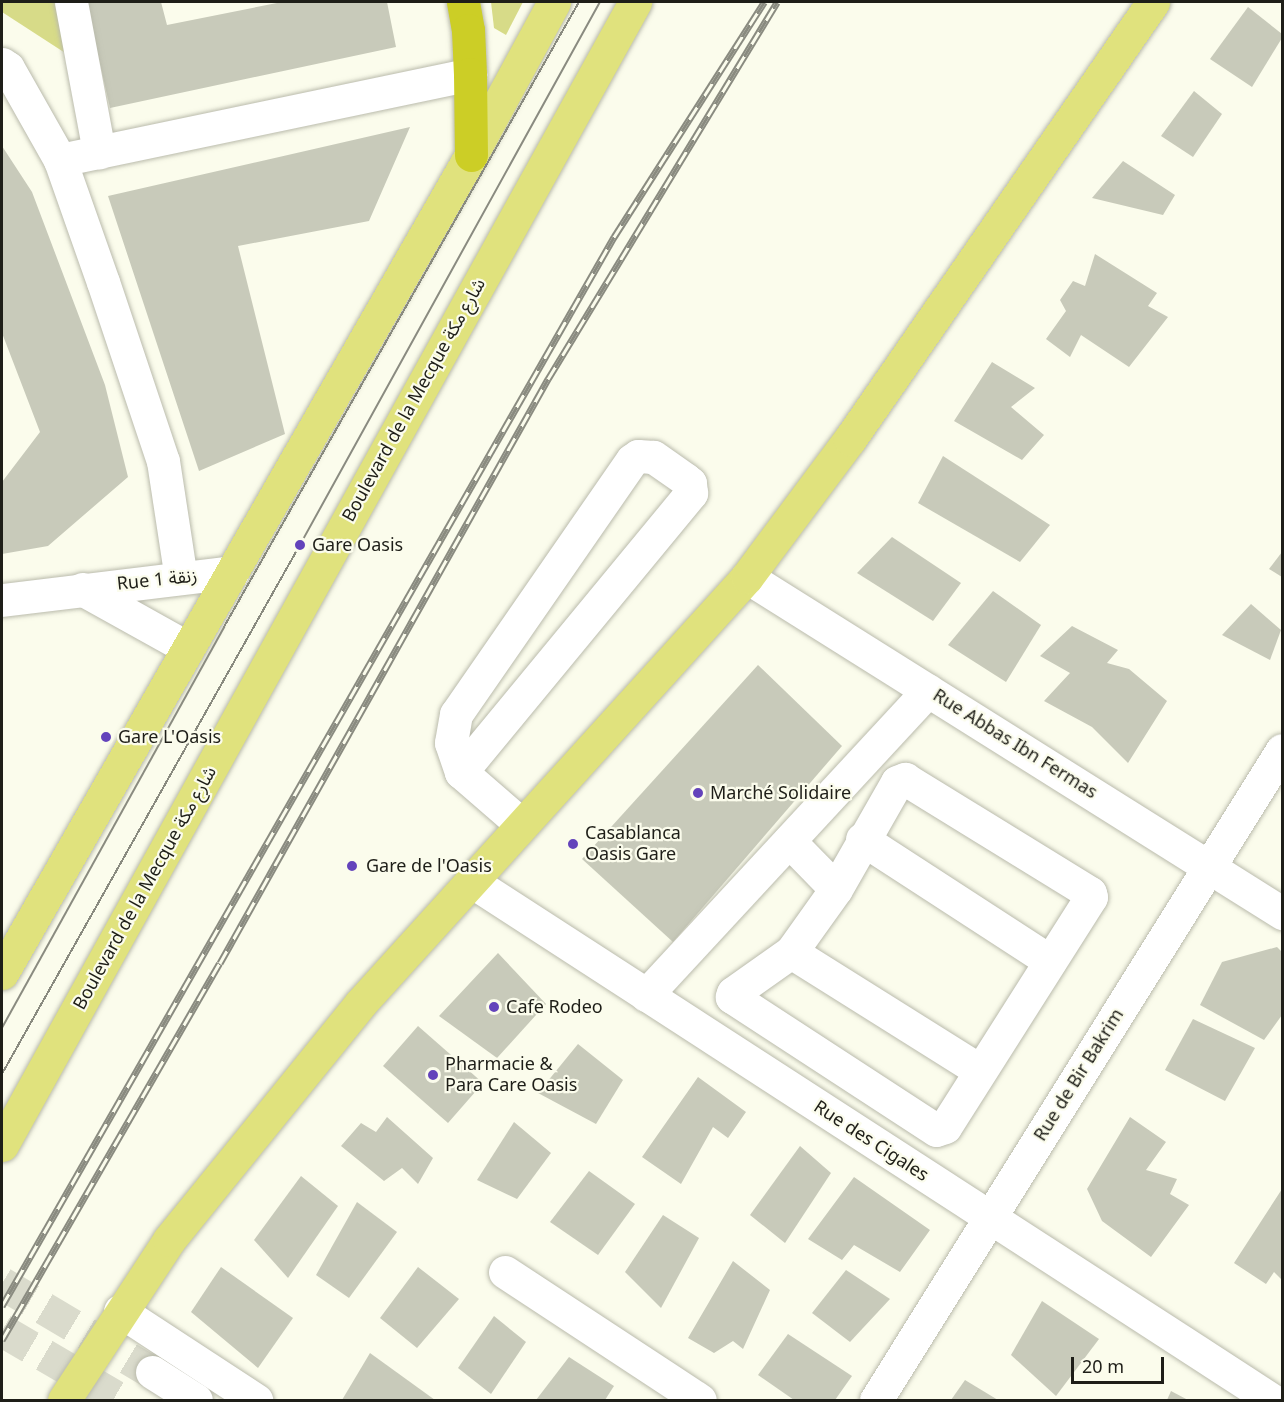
<!DOCTYPE html>
<html>
<head>
<meta charset="utf-8">
<style>
	body { margin:0 }
	#map { position:relative; width:1284px; height:1402px; overflow:hidden; background:#fbfcec; font-family:Georgia,"Noto Sans Arabic",serif }
	div>[style] { position:absolute }
	.green>* { inset:0; background:#d7db88 }
	.building>* { inset:0; background:#c8caba }
	.minor-tunnel>* { height:33px; margin-top:-16.5px; transform-origin:0; background:repeating-linear-gradient(90deg,#dadbcc 0 33px,transparent 0 49px) }
	.roads { filter:drop-shadow(0 0 2px #babbac) drop-shadow(0 0 2px #babbac) }
	.minor>* { height:33px; margin:-16.5px; padding:0 16.5px; transform-origin:16.5px; border-radius:16.5px; background:#fff }
	.major>* { height:33px; margin:-16.5px; padding:0 16.5px; transform-origin:16.5px; border-radius:16.5px; background:#e0e27d }
	.highway>* { height:33px; margin:-16.5px; padding:0 16.5px; transform-origin:16.5px; border-radius:16.5px; background:#ccce26 }
	.tram>* { height:1.5px; margin:-0.75px; padding:0 0.75px; transform-origin:0.75px; border-radius:0.75px; background:#8a8b80 }
	.rail>* { height:7px; margin-top:-3.5px; transform-origin:0; background:repeating-linear-gradient(90deg,#fbfcec 0 14px,#8a8b80 0 28px); box-sizing:border-box; border-block:2px solid #8a8b80 }
	.dots>* { width:16px; height:16px; translate:-50% -50%; box-sizing:border-box; border:3px solid #fbfcec; border-radius:50% }
	span { translate:-50% -50%; white-space:nowrap; text-align:center; line-height:1.15; -webkit-text-stroke:4.5px #fbfcec; paint-order:stroke }
	.street-label { font-size:18px; color:#1e1e18 }
	.poi-label { font-size:18px; color:#1e1e18 }
	.left { translate:0 -50%; text-align:left }
	.frame { position:absolute; inset:0; border:3px solid #1e1e18; pointer-events:none }
	.scale { position:absolute; left:1071px; top:1357px; width:93px; height:27px; box-sizing:border-box; border:3px solid #1e1e18; border-top:0; padding-left:8px; font-size:18px; line-height:21px; white-space:nowrap; color:#1e1e18; -webkit-text-stroke:4px #fbfcec; paint-order:stroke }
</style>
</head>
<body>
<div id="map">
	<div class="green">
		<i style="clip-path:polygon(2px 2px,62px 2px,76px 60px,2px 12px)"></i>
		<i style="clip-path:polygon(491px 2px,523px 2px,506px 35px,494px 28px)"></i>
	</div>
	<div class="building">
		<i style="clip-path:polygon(86px 2px,161px 2px,167px 25px,282px 2px,387px 2px,396px 47px,110px 108px)"></i>
		<i style="clip-path:polygon(1248px 7px,1282px 34px,1282px 38px,1252px 87px,1210px 59px)"></i>
		<i style="clip-path:polygon(1194px 91px,1222px 114px,1193px 157px,1161px 136px)"></i>
		<i style="clip-path:polygon(410px 127px,369px 221px,238px 246px,285px 434px,199px 471px,108px 196px)"></i>
		<i style="clip-path:polygon(2px 146px,32px 192px,105px 385px,128px 477px,48px 546px,2px 554px,2px 482px,40px 432px,2px 333px)"></i>
		<i style="clip-path:polygon(1123px 161px,1175px 195px,1163px 215px,1092px 198px)"></i>
		<i style="clip-path:polygon(1095px 254px,1157px 293px,1148px 306px,1168px 317px,1129px 367px,1081px 335px,1070px 357px,1046px 339px,1066px 311px,1060px 300px,1073px 281px,1085px 286px)"></i>
		<i style="clip-path:polygon(992px 362px,1035px 388px,1011px 407px,1044px 435px,1022px 460px,954px 421px)"></i>
		<i style="clip-path:polygon(943px 456px,1050px 525px,1020px 562px,918px 503px)"></i>
		<i style="clip-path:polygon(892px 537px,961px 583px,933px 621px,857px 573px)"></i>
		<i style="clip-path:polygon(1282px 552px,1282px 577px,1269px 569px)"></i>
		<i style="clip-path:polygon(993px 591px,1041px 625px,1006px 682px,948px 645px)"></i>
		<i style="clip-path:polygon(1251px 604px,1281px 630px,1270px 660px,1222px 635px)"></i>
		<i style="clip-path:polygon(1072px 626px,1118px 650px,1107px 663px,1129px 669px,1167px 701px,1128px 763px,1092px 727px,1044px 701px,1070px 673px,1040px 656px)"></i>
		<i style="clip-path:polygon(758px 665px,842px 746px,673px 942px,582px 859px)"></i>
		<i style="clip-path:polygon(1277px 947px,1282px 952px,1282px 1015px,1264px 1040px,1200px 1005px,1222px 962px)"></i>
		<i style="clip-path:polygon(498px 953px,546px 1004px,497px 1058px,439px 1016px)"></i>
		<i style="clip-path:polygon(1193px 1019px,1255px 1048px,1225px 1101px,1165px 1070px)"></i>
		<i style="clip-path:polygon(418px 1026px,483px 1083px,448px 1123px,383px 1066px)"></i>
		<i style="clip-path:polygon(578px 1044px,623px 1080px,596px 1124px,538px 1093px)"></i>
		<i style="clip-path:polygon(698px 1077px,746px 1112px,728px 1138px,713px 1127px,681px 1184px,642px 1157px)"></i>
		<i style="clip-path:polygon(387px 1117px,433px 1158px,418px 1184px,402px 1168px,384px 1181px,341px 1146px,361px 1123px,376px 1132px)"></i>
		<i style="clip-path:polygon(1130px 1117px,1166px 1142px,1146px 1170px,1177px 1179px,1170px 1194px,1189px 1205px,1151px 1257px,1102px 1221px,1087px 1189px)"></i>
		<i style="clip-path:polygon(514px 1122px,551px 1153px,517px 1199px,477px 1180px)"></i>
		<i style="clip-path:polygon(800px 1146px,831px 1173px,785px 1243px,750px 1215px)"></i>
		<i style="clip-path:polygon(589px 1171px,635px 1204px,598px 1255px,550px 1222px)"></i>
		<i style="clip-path:polygon(301px 1176px,338px 1206px,288px 1278px,254px 1240px)"></i>
		<i style="clip-path:polygon(854px 1177px,930px 1230px,900px 1272px,854px 1245px,842px 1260px,808px 1239px)"></i>
		<i style="clip-path:polygon(1282px 1189px,1282px 1280px,1274px 1272px,1266px 1284px,1234px 1263px)"></i>
		<i style="clip-path:polygon(357px 1202px,397px 1232px,349px 1298px,316px 1275px)"></i>
		<i style="clip-path:polygon(663px 1215px,699px 1238px,661px 1308px,625px 1272px)"></i>
		<i style="clip-path:polygon(733px 1261px,770px 1290px,743px 1349px,733px 1341px,714px 1353px,688px 1338px)"></i>
		<i style="clip-path:polygon(221px 1267px,293px 1318px,258px 1368px,191px 1312px)"></i>
		<i style="clip-path:polygon(418px 1267px,459px 1299px,417px 1348px,380px 1318px)"></i>
		<i style="clip-path:polygon(846px 1270px,890px 1299px,850px 1342px,812px 1313px)"></i>
		<i style="clip-path:polygon(1042px 1301px,1099px 1339px,1056px 1396px,1011px 1355px)"></i>
		<i style="clip-path:polygon(494px 1316px,526px 1342px,491px 1394px,458px 1368px)"></i>
		<i style="clip-path:polygon(788px 1334px,852px 1376px,835px 1400px,794px 1400px,758px 1375px)"></i>
		<i style="clip-path:polygon(370px 1353px,435px 1400px,342px 1400px)"></i>
		<i style="clip-path:polygon(569px 1357px,614px 1386px,605px 1400px,536px 1400px)"></i>
		<i style="clip-path:polygon(965px 1380px,998px 1400px,951px 1400px)"></i>
		<i style="clip-path:polygon(1171px 1391px,1188px 1400px,1167px 1400px)"></i>
	</div>
	<div class="minor-tunnel">
		<i style="left:2px;top:1283px;width:174px;rotate:30.7deg"></i>
		<i style="left:2px;top:1330px;width:139px;rotate:30.3deg"></i>
	</div>
	<div class="roads">
		<div class="minor">
			<i style="left:71px;top:2px;width:153px;rotate:79.4deg"></i>
			<i style="left:2px;top:64px;width:7px;rotate:34deg"></i>
			<i style="left:8px;top:68px;width:106px;rotate:60.5deg"></i>
			<i style="left:60px;top:160px;width:129px;rotate:70.6deg"></i>
			<i style="left:103px;top:282px;width:189px;rotate:71.5deg"></i>
			<i style="left:163px;top:461px;width:118px;rotate:81.3deg"></i>
			<i style="left:60px;top:160px;width:419px;rotate:-11.8deg"></i>
			<i style="left:747px;top:577px;width:632px;rotate:32.13deg"></i>
			<i style="left:82px;top:589px;width:121px;rotate:29.1deg"></i>
			<i style="left:2px;top:600px;width:232px;rotate:-6.9deg"></i>
			<i style="left:461px;top:772px;width:362px;rotate:-50.5deg"></i>
			<i style="left:691px;top:493px;width:10px;rotate:-96deg"></i>
			<i style="left:690px;top:483px;width:6px;rotate:-141deg"></i>
			<i style="left:685px;top:479px;width:39px;rotate:-145deg"></i>
			<i style="left:653px;top:457px;width:15px;rotate:-176deg"></i>
			<i style="left:638px;top:456px;width:7px;rotate:146deg"></i>
			<i style="left:632px;top:460px;width:309px;rotate:124.7deg"></i>
			<i style="left:456px;top:714px;width:29px;rotate:100deg"></i>
			<i style="left:451px;top:743px;width:31px;rotate:71deg"></i>
			<i style="left:461px;top:772px;width:79px;rotate:40.9deg"></i>
			<i style="left:905px;top:779px;width:217px;rotate:31.6deg"></i>
			<i style="left:1090px;top:893px;width:4px;rotate:76deg"></i>
			<i style="left:1091px;top:897px;width:272px;rotate:122.4deg"></i>
			<i style="left:945px;top:1127px;width:9px;rotate:162deg"></i>
			<i style="left:936px;top:1130px;width:244px;rotate:-146.9deg"></i>
			<i style="left:732px;top:997px;width:4px;rotate:-76deg"></i>
			<i style="left:733px;top:993px;width:71px;rotate:-35.3deg"></i>
			<i style="left:791px;top:952px;width:77px;rotate:-54.5deg"></i>
			<i style="left:836px;top:889px;width:123px;rotate:-60.3deg"></i>
			<i style="left:897px;top:782px;width:9px;rotate:-21deg"></i>
			<i style="left:862px;top:839px;width:224px;rotate:33deg"></i>
			<i style="left:789px;top:841px;width:67px;rotate:45.6deg"></i>
			<i style="left:471px;top:881px;width:954px;rotate:32.94deg"></i>
			<i style="left:791px;top:952px;width:222px;rotate:32.1deg"></i>
			<i style="left:646px;top:995px;width:415px;rotate:-47.2deg"></i>
			<i style="left:505px;top:1272px;width:233px;rotate:33.3deg"></i>
			<i style="left:120px;top:1311px;width:163px;rotate:33.2deg"></i>
			<i style="left:152px;top:1372px;width:52px;rotate:32.5deg"></i>
			<i style="left:876px;top:1400px;width:766px;rotate:-58.01deg"></i>
		</div>
		<div class="major">
			<i style="left:2px;top:973px;width:943px;rotate:-60.17deg"></i>
			<i style="left:471px;top:155px;width:174px;rotate:-61.5deg"></i>
			<i style="left:2px;top:1145px;width:1307px;rotate:-61.02deg"></i>
			<i style="left:64px;top:1400px;width:191px;rotate:-56.7deg"></i>
			<i style="left:169px;top:1240px;width:304px;rotate:-51deg"></i>
			<i style="left:360px;top:1004px;width:576px;rotate:-47.81deg"></i>
			<i style="left:747px;top:577px;width:172px;rotate:-53.3deg"></i>
			<i style="left:850px;top:439px;width:532px;rotate:-55.26deg"></i>
		</div>
		<div class="highway">
			<i style="left:463px;top:2px;width:28px;rotate:80deg"></i>
			<i style="left:468px;top:30px;width:44px;rotate:87.4deg"></i>
			<i style="left:470px;top:74px;width:81px;rotate:89.3deg"></i>
		</div>
	</div>
	<div class="tram">
		<i style="left:2px;top:1028px;width:458px;rotate:-61deg"></i>
		<i style="left:224px;top:627px;width:719px;rotate:-60.4deg"></i>
		<i style="left:2px;top:1074px;width:607px;rotate:-60.61deg"></i>
		<i style="left:300px;top:545px;width:620px;rotate:-61.08deg"></i>
	</div>
	<div class="rail">
		<i style="left:2px;top:1306px;width:1232px;rotate:-60.21deg"></i>
		<i style="left:614px;top:237px;width:279px;rotate:-57.4deg"></i>
		<i style="left:2px;top:1340px;width:435px;rotate:-60deg"></i>
		<i style="left:220px;top:963px;width:670px;rotate:-60.68deg"></i>
		<i style="left:548px;top:379px;width:441px;rotate:-58.7deg"></i>
	</div>
	<div class="dots">
		<i style="left:300px;top:545px;background:#6343bb"></i>
		<i style="left:106px;top:737px;background:#6343bb"></i>
		<i style="left:698px;top:793px;background:#6343bb"></i>
		<i style="left:573px;top:844px;background:#6343bb"></i>
		<i style="left:352px;top:866px;background:#6343bb"></i>
		<i style="left:494px;top:1007px;background:#6343bb"></i>
		<i style="left:433px;top:1075px;background:#6343bb"></i>
	</div>
	<div class="street-label">
		<span style="left:414px;top:400px;rotate:-61deg">Boulevard de la Mecque شارع مكة</span>
		<span style="left:157px;top:580px;rotate:-6deg">Rue 1 زنقة</span>
		<span style="left:1015px;top:744px;rotate:32deg">Rue Abbas Ibn Fermas</span>
		<span style="left:145px;top:888px;rotate:-61deg">Boulevard de la Mecque شارع مكة</span>
		<span style="left:1079px;top:1075px;rotate:-58deg">Rue de Bir Bakrim</span>
		<span style="left:871px;top:1141px;rotate:33deg">Rue des Cigales</span>
	</div>
	<div class="poi-label">
		<span class="left" style="left:312px;top:545px">Gare Oasis</span>
		<span class="left" style="left:118px;top:737px">Gare L'Oasis</span>
		<span class="left" style="left:710px;top:793px">Marché Solidaire</span>
		<span class="left" style="left:585px;top:844px">Casablanca<br>Oasis Gare</span>
		<span class="left" style="left:366px;top:866px">Gare de l'Oasis</span>
		<span class="left" style="left:506px;top:1007px">Cafe Rodeo</span>
		<span class="left" style="left:445px;top:1075px">Pharmacie &amp;<br>Para Care Oasis</span>
	</div>
	<div class="frame"></div>
	<div class="scale">20 m</div>
</div>
</body>
</html>
